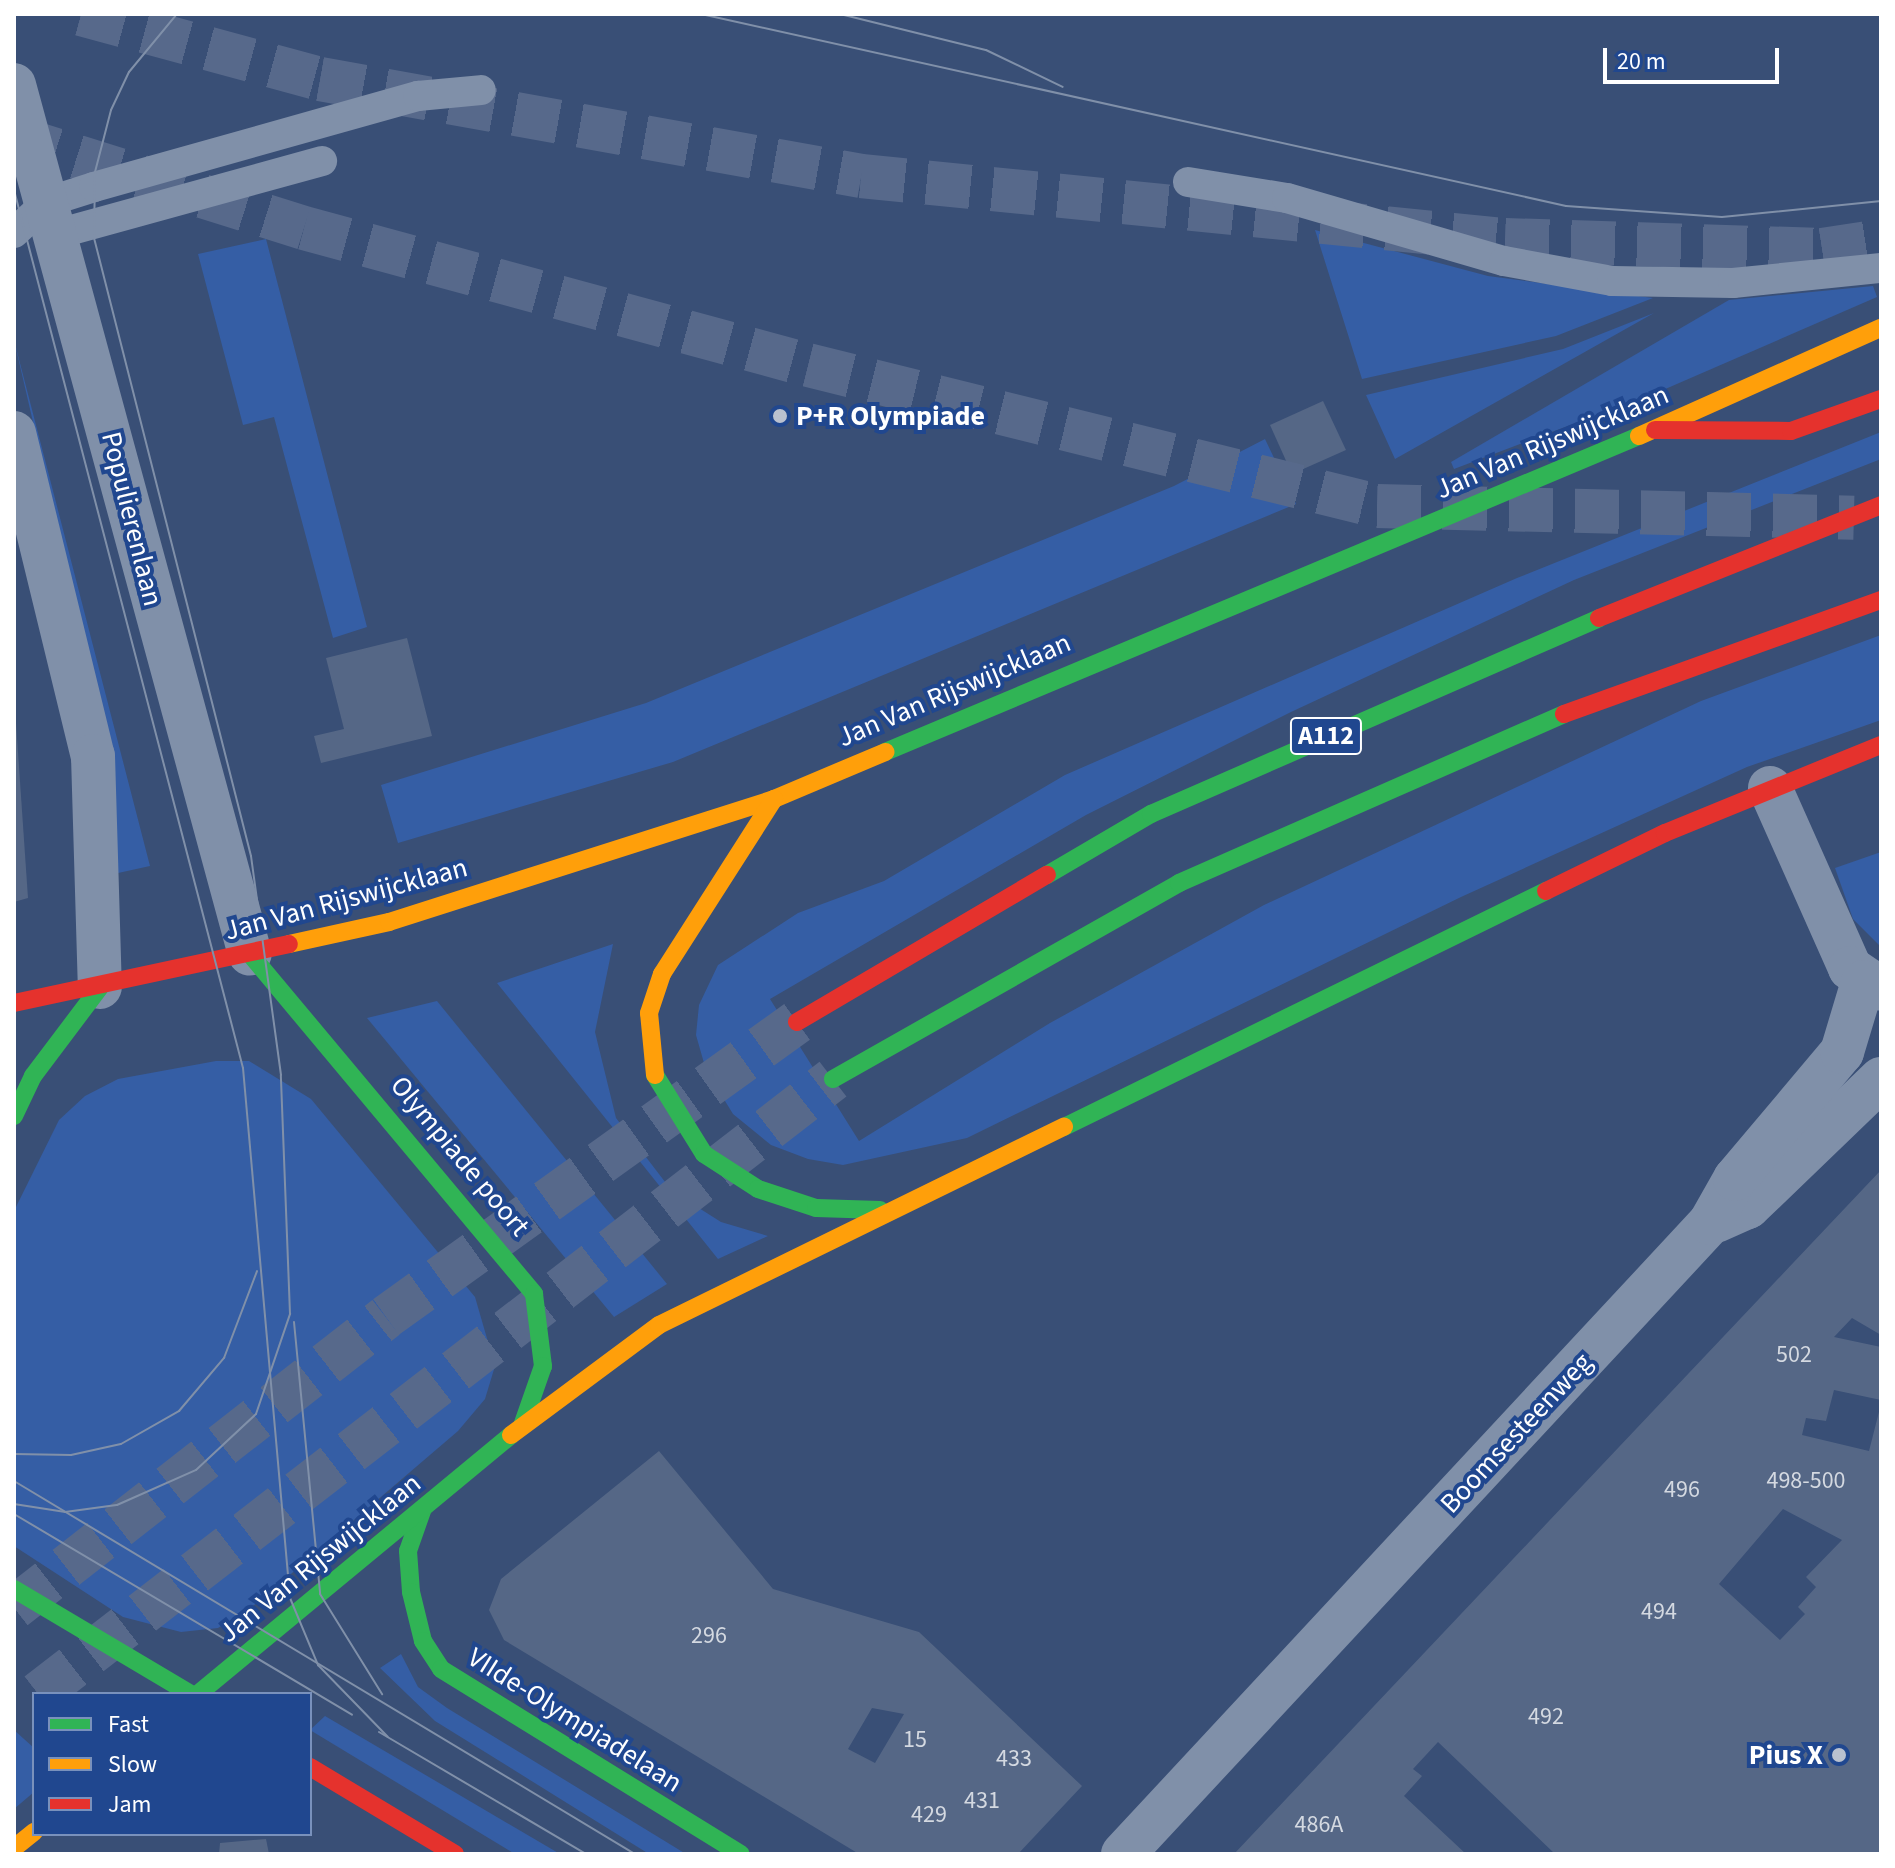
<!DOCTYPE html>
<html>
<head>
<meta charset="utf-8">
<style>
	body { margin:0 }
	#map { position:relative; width:1895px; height:1868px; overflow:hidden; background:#394f76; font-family:"Source Sans 3",sans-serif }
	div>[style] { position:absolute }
	.green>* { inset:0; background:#355ea5 }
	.building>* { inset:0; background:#556786 }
	.highway-tunnel>* { height:44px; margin-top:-22px; transform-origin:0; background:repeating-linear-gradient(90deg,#57698b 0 44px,transparent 0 66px) }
	.lane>* { height:30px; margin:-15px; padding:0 15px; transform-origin:15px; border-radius:15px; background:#8090a9 }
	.street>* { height:44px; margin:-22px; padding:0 22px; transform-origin:22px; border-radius:22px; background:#8090a9 }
	.fast>* { height:18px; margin:-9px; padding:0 9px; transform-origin:9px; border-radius:9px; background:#30b455 }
	.slow>* { height:18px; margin:-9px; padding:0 9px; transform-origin:9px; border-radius:9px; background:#ff9f0a }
	.jam>* { height:18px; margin:-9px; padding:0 9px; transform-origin:9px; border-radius:9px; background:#e5322d }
	.tram>* { height:2px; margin:-1px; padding:0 1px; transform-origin:1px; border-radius:1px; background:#8090a9 }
	.dots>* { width:22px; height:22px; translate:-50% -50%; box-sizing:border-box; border:4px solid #20478f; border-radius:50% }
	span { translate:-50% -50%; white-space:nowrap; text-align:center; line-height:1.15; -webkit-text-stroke:8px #20478f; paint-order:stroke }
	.number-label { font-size:24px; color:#d4d9e1 }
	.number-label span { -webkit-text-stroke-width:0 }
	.shield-label span { padding:2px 6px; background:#20478f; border:2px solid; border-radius:6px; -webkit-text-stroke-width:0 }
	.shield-label { font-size:26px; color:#fff; font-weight:700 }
	.poi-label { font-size:28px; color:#fff; font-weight:700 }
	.left { translate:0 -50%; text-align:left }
	.right { translate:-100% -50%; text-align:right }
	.street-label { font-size:28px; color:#fff }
	.frame { position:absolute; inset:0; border:16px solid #fff; pointer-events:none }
	.legend { position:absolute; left:32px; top:1692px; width:280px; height:144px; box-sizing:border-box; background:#20478f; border:2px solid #7991bc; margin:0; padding:10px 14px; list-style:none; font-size:24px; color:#fff }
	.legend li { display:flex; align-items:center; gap:16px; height:40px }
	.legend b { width:40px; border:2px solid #7991bc }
	.scale { position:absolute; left:1603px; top:48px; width:176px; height:36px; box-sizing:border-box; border:4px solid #fff; border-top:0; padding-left:10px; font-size:24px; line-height:28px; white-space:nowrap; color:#fff; -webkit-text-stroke:6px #20478f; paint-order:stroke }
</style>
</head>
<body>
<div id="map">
	<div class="green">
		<i style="clip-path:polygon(1315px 230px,1488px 276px,1653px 298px,1556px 336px,1362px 379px)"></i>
		<i style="clip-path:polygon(266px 239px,367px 627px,333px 638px,274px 417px,243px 425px,198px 254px)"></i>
		<i style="clip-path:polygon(1873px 286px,1877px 297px,1663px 390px,1454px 469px,1451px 462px,1729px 300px)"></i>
		<i style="clip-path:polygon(1654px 313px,1395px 459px,1366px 395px,1563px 349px)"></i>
		<i style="clip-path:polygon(14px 340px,150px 866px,109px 875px,90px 668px)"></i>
		<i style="clip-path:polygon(1881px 432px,1881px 459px,1574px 580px,1291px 712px,1086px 815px,770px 999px,859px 1141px,1050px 1023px,1264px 905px,1701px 701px,1881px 635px,1881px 720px,1747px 767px,1461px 897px,967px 1138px,843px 1165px,808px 1159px,771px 1145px,733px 1114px,706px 1070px,696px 1035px,699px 1005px,718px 965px,798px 913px,884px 881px,1065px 775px,1517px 578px)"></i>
		<i style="clip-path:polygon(1265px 439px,1296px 504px,673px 762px,398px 843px,381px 785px,646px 703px,1174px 486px)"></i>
		<i style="clip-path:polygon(1881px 852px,1881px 947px,1853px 919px,1835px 868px)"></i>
		<i style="clip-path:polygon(613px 944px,595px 1032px,616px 1118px,672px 1191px,721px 1222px,768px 1236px,718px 1259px,497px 983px)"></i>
		<i style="clip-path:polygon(437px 1001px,667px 1284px,614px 1317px,367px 1018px)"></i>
		<i style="clip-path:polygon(216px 1061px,249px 1061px,311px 1099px,475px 1297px,495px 1366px,485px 1399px,458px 1431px,257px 1603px,218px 1628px,181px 1632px,123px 1617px,14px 1546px,14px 1211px,59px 1120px,85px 1096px,118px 1079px)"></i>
		<i style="clip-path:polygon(401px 1654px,418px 1687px,447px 1708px,686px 1854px,649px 1854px,435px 1721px,380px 1668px)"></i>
		<i style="clip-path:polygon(325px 1716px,560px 1854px,515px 1854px,310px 1730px)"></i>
		<i style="clip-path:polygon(14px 1730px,34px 1748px,34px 1792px,14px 1809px)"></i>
	</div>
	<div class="building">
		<i style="clip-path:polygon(1323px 401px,1346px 450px,1292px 474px,1270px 425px)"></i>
		<i style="clip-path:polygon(407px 638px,432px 736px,321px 763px,314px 736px,344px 729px,326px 658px)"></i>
		<i style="clip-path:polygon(14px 694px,28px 898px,14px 902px)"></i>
		<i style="clip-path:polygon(evenodd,1881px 1170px,1881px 1335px,1852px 1318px,1834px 1337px,1881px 1347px,1881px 1400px,1834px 1390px,1826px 1421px,1806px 1418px,1802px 1435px,1869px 1451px,1881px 1404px,1881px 1854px,1555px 1854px,1438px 1742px,1413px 1769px,1422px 1776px,1404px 1796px,1466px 1854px,1234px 1854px,1881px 1170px,1783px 1509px,1842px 1540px,1806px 1577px,1816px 1587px,1798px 1607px,1805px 1614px,1780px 1640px,1719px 1584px,1783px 1509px)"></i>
		<i style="clip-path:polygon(evenodd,659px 1451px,773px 1589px,919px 1632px,1082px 1786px,1018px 1854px,859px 1854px,504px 1640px,489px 1610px,501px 1579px,659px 1451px,872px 1708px,904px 1714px,875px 1763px,848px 1749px,872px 1708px)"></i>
		<i style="clip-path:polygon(266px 1839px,269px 1854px,219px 1854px,220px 1843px)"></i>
	</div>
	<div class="highway-tunnel">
		<i style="left:81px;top:14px;width:248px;rotate:15.2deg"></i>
		<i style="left:320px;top:79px;width:550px;rotate:10.16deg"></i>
		<i style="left:861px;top:176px;width:647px;rotate:5.68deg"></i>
		<i style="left:1505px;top:240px;width:317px;rotate:1.8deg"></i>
		<i style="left:1822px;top:250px;width:60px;rotate:-8.7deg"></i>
		<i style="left:14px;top:137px;width:304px;rotate:17.4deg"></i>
		<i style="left:304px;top:228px;width:522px;rotate:15.21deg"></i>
		<i style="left:808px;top:365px;width:586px;rotate:13.92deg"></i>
		<i style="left:1377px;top:506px;width:477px;rotate:1.4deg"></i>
		<i style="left:14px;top:1608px;width:472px;rotate:-38deg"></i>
		<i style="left:386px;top:1317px;width:506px;rotate:-35.67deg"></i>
		<i style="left:38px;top:1694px;width:1005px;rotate:-37.72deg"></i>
	</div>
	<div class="lane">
		<i style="left:1188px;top:182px;width:100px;rotate:9.2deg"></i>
		<i style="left:1287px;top:198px;width:226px;rotate:16.2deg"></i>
		<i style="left:1504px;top:261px;width:110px;rotate:10.5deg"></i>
		<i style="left:1612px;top:281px;width:121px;rotate:0.9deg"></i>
		<i style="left:1733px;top:283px;width:149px;rotate:-5.8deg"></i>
		<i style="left:14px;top:233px;width:45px;rotate:-43.2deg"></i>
		<i style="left:47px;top:202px;width:49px;rotate:-17.7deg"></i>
		<i style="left:94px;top:187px;width:337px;rotate:-15.7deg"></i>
		<i style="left:418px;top:96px;width:63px;rotate:-5.4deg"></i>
		<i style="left:57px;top:234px;width:275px;rotate:-15.4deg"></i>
	</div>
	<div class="street">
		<i style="left:14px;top:85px;width:900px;rotate:74.81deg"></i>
		<i style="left:14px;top:433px;width:333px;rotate:76.3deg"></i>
		<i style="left:93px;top:756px;width:231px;rotate:88.3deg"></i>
		<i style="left:1770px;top:788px;width:197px;rotate:66deg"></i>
		<i style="left:1850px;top:968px;width:37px;rotate:34deg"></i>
		<i style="left:1716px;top:1221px;width:35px;rotate:-24deg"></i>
		<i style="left:1748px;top:1207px;width:185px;rotate:-43.9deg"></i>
		<i style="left:1123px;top:1854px;width:862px;rotate:-47.07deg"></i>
		<i style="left:1710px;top:1223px;width:51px;rotate:-60.4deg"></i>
		<i style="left:1735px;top:1179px;width:166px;rotate:-49.9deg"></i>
		<i style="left:1842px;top:1052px;width:73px;rotate:-73.3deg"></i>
	</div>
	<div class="fast">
		<i style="left:885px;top:752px;width:818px;rotate:-22.74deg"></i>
		<i style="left:1047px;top:875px;width:121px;rotate:-30.4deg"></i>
		<i style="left:1151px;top:814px;width:489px;rotate:-23.6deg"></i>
		<i style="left:250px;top:954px;width:443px;rotate:50.1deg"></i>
		<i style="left:534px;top:1294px;width:73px;rotate:82.9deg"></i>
		<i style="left:543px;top:1366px;width:64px;rotate:109.3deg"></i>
		<i style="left:655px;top:1075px;width:93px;rotate:58.2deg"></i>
		<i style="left:704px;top:1154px;width:64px;rotate:32.9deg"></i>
		<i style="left:758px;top:1189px;width:61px;rotate:18.1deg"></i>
		<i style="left:816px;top:1208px;width:64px;rotate:1.8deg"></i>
		<i style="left:833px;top:1079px;width:398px;rotate:-29.5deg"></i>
		<i style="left:1179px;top:883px;width:420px;rotate:-23.7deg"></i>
		<i style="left:14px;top:1116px;width:44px;rotate:-64.6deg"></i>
		<i style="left:33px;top:1076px;width:111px;rotate:-53deg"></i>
		<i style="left:1064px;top:1127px;width:537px;rotate:-26.09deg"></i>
		<i style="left:422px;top:1511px;width:42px;rotate:109.3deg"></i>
		<i style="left:408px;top:1551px;width:41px;rotate:85.8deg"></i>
		<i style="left:411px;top:1592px;width:50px;rotate:76.2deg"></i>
		<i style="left:423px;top:1641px;width:33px;rotate:57deg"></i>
		<i style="left:441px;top:1669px;width:352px;rotate:31.7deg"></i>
		<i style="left:14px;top:1589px;width:206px;rotate:30.7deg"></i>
		<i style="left:198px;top:1694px;width:406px;rotate:-39.6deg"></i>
	</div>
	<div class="slow">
		<i style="left:1639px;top:436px;width:265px;rotate:-24.1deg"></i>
		<i style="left:289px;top:944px;width:102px;rotate:-12.4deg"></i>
		<i style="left:389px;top:922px;width:404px;rotate:-17.7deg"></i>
		<i style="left:774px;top:799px;width:121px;rotate:-22.9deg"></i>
		<i style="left:655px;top:1075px;width:62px;rotate:-95.5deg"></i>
		<i style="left:649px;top:1013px;width:41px;rotate:-71.6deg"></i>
		<i style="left:662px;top:974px;width:208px;rotate:-57.4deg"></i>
		<i style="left:511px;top:1435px;width:184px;rotate:-36.6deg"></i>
		<i style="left:659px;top:1325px;width:451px;rotate:-26.1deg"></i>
		<i style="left:14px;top:1848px;width:26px;rotate:-39deg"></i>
	</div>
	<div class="jam">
		<i style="left:1655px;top:430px;width:136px;rotate:0.4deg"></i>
		<i style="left:1791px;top:431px;width:96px;rotate:-19.6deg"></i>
		<i style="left:1599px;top:618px;width:304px;rotate:-21.8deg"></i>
		<i style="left:1564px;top:714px;width:337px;rotate:-19.8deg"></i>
		<i style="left:1546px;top:891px;width:132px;rotate:-26deg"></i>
		<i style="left:1665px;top:833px;width:233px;rotate:-22.2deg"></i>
		<i style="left:14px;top:1003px;width:281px;rotate:-12.1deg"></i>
		<i style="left:797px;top:1022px;width:290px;rotate:-30.5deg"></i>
		<i style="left:310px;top:1767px;width:169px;rotate:31deg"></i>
	</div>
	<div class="tram">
		<i style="left:701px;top:14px;width:886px;rotate:12.51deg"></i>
		<i style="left:1566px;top:206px;width:156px;rotate:4deg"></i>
		<i style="left:1722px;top:217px;width:160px;rotate:-5.7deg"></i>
		<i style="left:840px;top:14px;width:150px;rotate:13.9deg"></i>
		<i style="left:986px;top:50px;width:85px;rotate:25.7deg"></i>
		<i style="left:14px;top:190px;width:907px;rotate:75.38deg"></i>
		<i style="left:243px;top:1068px;width:532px;rotate:84.93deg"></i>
		<i style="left:290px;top:1598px;width:73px;rotate:67.3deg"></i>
		<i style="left:318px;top:1665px;width:100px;rotate:45.8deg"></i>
		<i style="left:294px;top:1322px;width:273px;rotate:84.5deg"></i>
		<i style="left:320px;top:1594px;width:118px;rotate:58.2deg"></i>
		<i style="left:14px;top:1454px;width:57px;rotate:1deg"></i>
		<i style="left:71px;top:1455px;width:51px;rotate:-12.4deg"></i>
		<i style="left:121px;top:1444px;width:67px;rotate:-29.6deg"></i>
		<i style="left:179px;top:1411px;width:70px;rotate:-49.7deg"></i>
		<i style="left:224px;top:1358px;width:93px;rotate:-69.2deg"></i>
		<i style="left:14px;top:1481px;width:724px;rotate:30.99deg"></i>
		<i style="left:14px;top:1504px;width:52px;rotate:8.9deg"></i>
		<i style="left:65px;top:1512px;width:52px;rotate:-7.7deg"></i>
		<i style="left:117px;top:1505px;width:86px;rotate:-23.9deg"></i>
		<i style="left:196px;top:1470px;width:82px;rotate:-43deg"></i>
		<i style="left:256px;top:1414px;width:106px;rotate:-71.2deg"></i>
		<i style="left:290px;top:1314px;width:239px;rotate:-92.2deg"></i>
		<i style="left:281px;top:1075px;width:221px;rotate:-97.8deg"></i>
		<i style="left:251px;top:856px;width:638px;rotate:-104.25deg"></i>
		<i style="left:94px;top:238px;width:66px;rotate:-89.1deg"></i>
		<i style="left:95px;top:172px;width:64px;rotate:-75.5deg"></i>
		<i style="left:111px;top:110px;width:42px;rotate:-64.7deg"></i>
		<i style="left:129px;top:72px;width:75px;rotate:-50.4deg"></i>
		<i style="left:14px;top:1514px;width:393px;rotate:30.7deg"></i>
		<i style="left:379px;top:1732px;width:240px;rotate:30.5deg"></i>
	</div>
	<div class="dots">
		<i style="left:780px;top:416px;background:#bac1cf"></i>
		<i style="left:1839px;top:1755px;background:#bac1cf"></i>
	</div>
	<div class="number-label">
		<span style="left:1794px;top:1355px">502</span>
		<span style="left:1806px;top:1481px">498-500</span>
		<span style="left:1682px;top:1490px">496</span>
		<span style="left:1659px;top:1612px">494</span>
		<span style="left:709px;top:1636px">296</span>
		<span style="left:1546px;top:1717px">492</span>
		<span style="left:915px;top:1740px">15</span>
		<span style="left:1014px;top:1759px">433</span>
		<span style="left:982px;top:1801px">431</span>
		<span style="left:929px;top:1815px">429</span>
		<span style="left:1319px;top:1825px">486A</span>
	</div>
	<div class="shield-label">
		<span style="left:1326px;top:736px">A112</span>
	</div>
	<div class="poi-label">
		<span class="left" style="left:796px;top:416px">P+R Olympiade</span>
		<span class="right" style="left:1823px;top:1755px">Pius X</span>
	</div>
	<div class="street-label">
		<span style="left:1552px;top:442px;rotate:-23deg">Jan Van Rijswijcklaan</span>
		<span style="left:132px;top:519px;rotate:76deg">Populierenlaan</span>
		<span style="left:954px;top:690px;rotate:-23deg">Jan Van Rijswijcklaan</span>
		<span style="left:346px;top:899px;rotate:-15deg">Jan Van Rijswijcklaan</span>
		<span style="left:460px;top:1156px;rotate:50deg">Olympiade poort</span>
		<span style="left:1516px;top:1433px;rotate:-47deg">Boomsesteenweg</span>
		<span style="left:320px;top:1558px;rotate:-39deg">Jan Van Rijswijcklaan</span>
		<span style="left:575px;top:1720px;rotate:32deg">VIIde-Olympiadelaan</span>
	</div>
	<div class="frame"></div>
	<ul class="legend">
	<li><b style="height:10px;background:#30b455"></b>Fast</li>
	<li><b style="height:10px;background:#ff9f0a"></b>Slow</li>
	<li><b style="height:10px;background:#e5322d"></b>Jam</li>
	</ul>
	<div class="scale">20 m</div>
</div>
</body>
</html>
